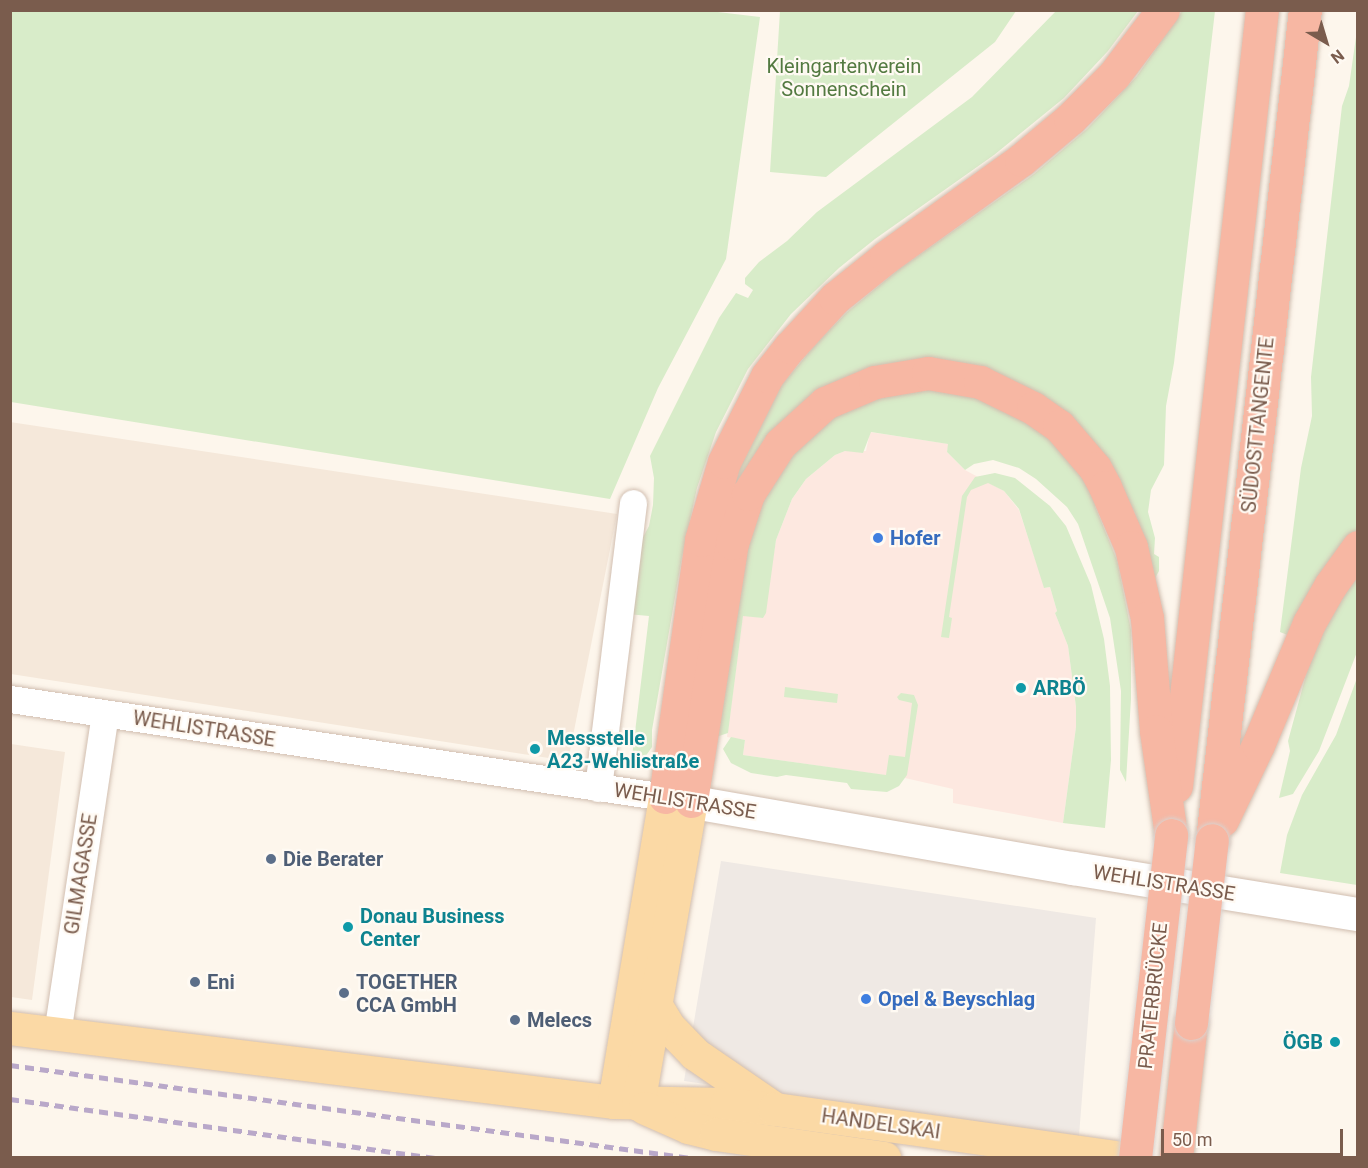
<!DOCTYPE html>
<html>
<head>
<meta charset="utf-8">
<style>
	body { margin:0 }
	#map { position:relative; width:1368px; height:1168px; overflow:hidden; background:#fdf6ec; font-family:Roboto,sans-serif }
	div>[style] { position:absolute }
	.residential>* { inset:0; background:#f5e8da }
	.commercial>* { inset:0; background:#fde8e0 }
	.industrial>* { inset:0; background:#efe9e4 }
	.green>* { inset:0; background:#d8ecc9 }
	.roads { filter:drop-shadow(0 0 2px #d1beb0) drop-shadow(0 0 2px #d1beb0) }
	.street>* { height:27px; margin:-13.5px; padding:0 13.5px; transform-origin:13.5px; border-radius:13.5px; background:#fff }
	.secondary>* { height:33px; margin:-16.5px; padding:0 16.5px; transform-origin:16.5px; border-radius:16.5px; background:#fff }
	.primary>* { height:33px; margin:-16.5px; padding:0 16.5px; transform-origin:16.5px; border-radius:16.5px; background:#fbd9a5 }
	.highway>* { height:33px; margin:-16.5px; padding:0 16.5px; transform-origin:16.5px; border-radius:16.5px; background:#f7b7a3 }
	.rail>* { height:4.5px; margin-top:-2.25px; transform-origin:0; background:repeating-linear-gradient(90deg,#b9a8c9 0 9px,transparent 0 15px) }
	.bridges { filter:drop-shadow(0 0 2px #dad1cd) drop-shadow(0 0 2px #dad1cd) }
	.highway-bridge>* { height:33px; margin:-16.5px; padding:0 16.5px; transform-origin:16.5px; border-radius:16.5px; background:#f7b7a3 }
	.dots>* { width:16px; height:16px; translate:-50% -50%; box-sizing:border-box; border:3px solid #fffaf3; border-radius:50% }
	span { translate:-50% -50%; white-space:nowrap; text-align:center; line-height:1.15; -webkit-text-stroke:4.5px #fffaf3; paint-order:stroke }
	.park-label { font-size:20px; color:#537a41 }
	.street-label { font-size:20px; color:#7a5c4d }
	.shop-label { font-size:20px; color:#366cbe; font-weight:700 }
	.left { translate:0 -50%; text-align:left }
	.culture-label { font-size:20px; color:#0d838f; font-weight:700 }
	.right { translate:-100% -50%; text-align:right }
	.service-label { font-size:20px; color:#4e5e75; font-weight:700 }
	.frame { position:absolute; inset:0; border:12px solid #7a5c4d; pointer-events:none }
	.north { position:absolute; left:1296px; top:12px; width:60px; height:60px; -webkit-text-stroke:4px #fffaf3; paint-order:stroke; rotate:142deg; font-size:16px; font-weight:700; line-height:24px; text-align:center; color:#7a5c4d }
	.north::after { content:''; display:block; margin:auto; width:21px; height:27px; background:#7a5c4d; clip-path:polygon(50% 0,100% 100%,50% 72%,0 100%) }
	.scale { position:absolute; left:1161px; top:1129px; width:182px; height:27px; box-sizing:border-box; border:3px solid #7a5c4d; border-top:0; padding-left:8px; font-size:18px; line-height:21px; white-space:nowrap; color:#7a5c4d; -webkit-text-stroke:4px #fffaf3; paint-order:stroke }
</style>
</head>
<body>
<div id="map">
	<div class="residential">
		<i style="clip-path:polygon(10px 422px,617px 514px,568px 761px,11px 674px)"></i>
		<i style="clip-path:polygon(11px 744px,65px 752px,32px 1000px,11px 997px)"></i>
	</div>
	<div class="commercial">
		<i style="clip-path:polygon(870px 432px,949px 444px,947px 452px,965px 470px,1004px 491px,1019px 510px,1045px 588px,1050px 587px,1057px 611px,1055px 613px,1068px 646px,1076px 707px,1076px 727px,1063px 823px,953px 803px,953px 789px,905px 778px,743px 755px,745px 740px,727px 737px,743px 615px,763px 618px,776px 540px,792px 499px,806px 479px,835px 455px,845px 451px,866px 451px)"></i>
	</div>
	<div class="industrial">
		<i style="clip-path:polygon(721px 861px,1096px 918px,1079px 1136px,684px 1081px)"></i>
	</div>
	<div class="green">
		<i style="clip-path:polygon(701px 10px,760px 17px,726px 259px,658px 388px,610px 499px,11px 402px,11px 11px)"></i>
		<i style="clip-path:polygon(780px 11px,780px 10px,1016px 11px,995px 42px,826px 177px,770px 172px)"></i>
		<i style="clip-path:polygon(1056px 11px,1138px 11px,1108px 51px,1064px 98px,994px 155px,875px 239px,839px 268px,791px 314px,748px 369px,716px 432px,697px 488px,682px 557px,652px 730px,652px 747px,645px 757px,634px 763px,613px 764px,615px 755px,632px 757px,649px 616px,627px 614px,641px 541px,649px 526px,653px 505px,654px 478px,650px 456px,719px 318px,736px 293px,748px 298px,753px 290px,745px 284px,745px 278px,759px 262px,787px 241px,817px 212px,972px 97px)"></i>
		<i style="clip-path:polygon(1182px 11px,1215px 11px,1174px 363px,1166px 406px,1164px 465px,1151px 490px,1148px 512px,1155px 538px,1154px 554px,1159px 557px,1159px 571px,1154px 580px,1135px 513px,1118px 481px,1048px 401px,857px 372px,725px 510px,739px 467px,780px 387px,815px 345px,846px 313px,899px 269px,1034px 174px,1087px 129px,1137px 76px)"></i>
		<i style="clip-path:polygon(1356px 37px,1357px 530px,1347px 542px,1290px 636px,1280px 632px,1301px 468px,1312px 416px,1311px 377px,1342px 106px,1349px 86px)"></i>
		<i style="clip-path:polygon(922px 387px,993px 400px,1058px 442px,1099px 503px,1095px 506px,1117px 560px,1131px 630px,1131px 699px,1126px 782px,1120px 770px,1121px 691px,1110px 618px,1078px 524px,1067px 507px,1036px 479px,1019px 468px,993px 460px,974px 464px,965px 470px,947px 452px,948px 444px,871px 432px,863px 453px,845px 451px,835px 455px,806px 479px,792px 499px,776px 540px,766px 613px,763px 618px,743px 616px,728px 733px,710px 739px,749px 524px,764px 489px,806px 436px,857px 401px)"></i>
		<i style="clip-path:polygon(995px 473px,1015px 478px,1050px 506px,1066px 526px,1091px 585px,1104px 639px,1110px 686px,1111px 760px,1105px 828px,1063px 823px,1076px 727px,1076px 707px,1068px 646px,1055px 613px,1057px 611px,1050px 587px,1044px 588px,1019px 509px,1004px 491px,988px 483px,971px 490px,967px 497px,949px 617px,952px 618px,949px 638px,941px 637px,962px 496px,975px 477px)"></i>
		<i style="clip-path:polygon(1357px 569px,1357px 652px,1319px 751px,1293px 794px,1279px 798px,1290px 751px,1288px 741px,1309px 664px,1321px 635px)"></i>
		<i style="clip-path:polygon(1357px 678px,1357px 885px,1280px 873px,1287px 835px,1302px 795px,1336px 735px)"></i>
		<i style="clip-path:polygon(785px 687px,838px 694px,837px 703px,784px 697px)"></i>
		<i style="clip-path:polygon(901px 693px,914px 695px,918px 705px,907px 775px,899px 786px,887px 792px,851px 789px,847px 783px,786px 775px,777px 777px,751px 773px,731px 763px,723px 749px,731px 737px,745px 740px,743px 755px,886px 775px,889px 755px,905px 757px,912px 703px,899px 700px,897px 697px)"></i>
	</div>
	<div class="roads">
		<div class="street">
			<i style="left:10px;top:699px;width:662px;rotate:8.51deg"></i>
			<i style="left:598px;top:788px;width:287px;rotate:-83deg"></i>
			<i style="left:57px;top:1034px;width:324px;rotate:-81.5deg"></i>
		</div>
		<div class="secondary">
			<i style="left:665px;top:797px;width:414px;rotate:9.9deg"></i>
			<i style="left:1073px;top:868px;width:289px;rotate:9.2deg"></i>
		</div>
		<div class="primary">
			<i style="left:655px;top:1004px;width:26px;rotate:59deg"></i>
			<i style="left:668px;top:1026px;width:39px;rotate:46deg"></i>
			<i style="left:695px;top:1054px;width:93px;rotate:34.5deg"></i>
			<i style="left:10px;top:1028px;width:609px;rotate:6.98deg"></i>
			<i style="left:614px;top:1102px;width:112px;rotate:1deg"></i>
			<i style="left:726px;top:1104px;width:48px;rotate:5.9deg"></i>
			<i style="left:774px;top:1109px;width:352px;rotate:8deg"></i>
			<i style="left:614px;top:1102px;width:309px;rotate:-80.5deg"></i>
			<i style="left:638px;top:1104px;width:308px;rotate:-80.1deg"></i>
			<i style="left:645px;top:1108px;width:47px;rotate:23.8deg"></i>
			<i style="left:688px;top:1127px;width:29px;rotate:14deg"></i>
			<i style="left:716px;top:1134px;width:170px;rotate:8.1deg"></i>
		</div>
		<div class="highway">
			<i style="left:1176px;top:786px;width:781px;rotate:-83.68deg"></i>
			<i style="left:665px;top:797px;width:260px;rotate:-82deg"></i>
			<i style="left:701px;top:540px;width:81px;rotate:-73.6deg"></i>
			<i style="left:724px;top:462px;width:96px;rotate:-63.4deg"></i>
			<i style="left:767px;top:376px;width:37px;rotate:-52deg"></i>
			<i style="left:790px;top:347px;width:67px;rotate:-47.4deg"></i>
			<i style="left:835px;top:298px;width:65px;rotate:-38.8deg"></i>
			<i style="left:886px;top:257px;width:166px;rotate:-35.7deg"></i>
			<i style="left:1021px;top:160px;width:64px;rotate:-39.9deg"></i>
			<i style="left:1070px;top:119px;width:62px;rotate:-45deg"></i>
			<i style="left:1114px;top:75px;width:81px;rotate:-53deg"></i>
			<i style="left:691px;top:801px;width:261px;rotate:-81deg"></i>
			<i style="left:732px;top:543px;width:52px;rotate:-71.9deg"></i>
			<i style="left:748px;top:494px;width:59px;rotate:-57.4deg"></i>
			<i style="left:780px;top:444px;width:61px;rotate:-42.3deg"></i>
			<i style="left:825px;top:403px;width:54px;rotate:-22.8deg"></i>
			<i style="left:875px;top:382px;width:54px;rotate:-9.6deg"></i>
			<i style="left:928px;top:373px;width:53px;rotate:9.8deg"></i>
			<i style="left:980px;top:382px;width:59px;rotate:26.1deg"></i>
			<i style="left:1033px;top:408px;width:32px;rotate:35deg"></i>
			<i style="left:1059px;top:426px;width:55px;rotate:49.4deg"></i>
			<i style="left:1095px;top:468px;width:21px;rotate:62deg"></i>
			<i style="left:1105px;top:487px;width:65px;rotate:66.6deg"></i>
			<i style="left:1131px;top:547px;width:73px;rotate:77.3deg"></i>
			<i style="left:1147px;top:618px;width:113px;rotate:85.4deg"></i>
			<i style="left:1156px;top:731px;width:105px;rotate:81.8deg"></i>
			<i style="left:1222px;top:820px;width:83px;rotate:-64.4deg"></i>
			<i style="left:1258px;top:745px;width:132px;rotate:-67.3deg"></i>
			<i style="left:1309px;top:623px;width:43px;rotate:-60.4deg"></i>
			<i style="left:1330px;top:586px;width:48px;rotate:-54.3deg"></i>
			<i style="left:1212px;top:840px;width:835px;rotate:-83.61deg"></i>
			<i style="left:1176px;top:1158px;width:136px;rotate:-83.7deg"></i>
		</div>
	</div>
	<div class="rail">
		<i style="left:10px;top:1065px;width:687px;rotate:7.78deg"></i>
		<i style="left:10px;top:1099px;width:431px;rotate:7.9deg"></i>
	</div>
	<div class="bridges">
		<div class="highway-bridge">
			<i style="left:1191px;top:1023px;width:184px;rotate:-83.5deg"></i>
			<i style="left:1135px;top:1158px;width:325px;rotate:-83.6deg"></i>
		</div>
	</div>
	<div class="dots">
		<i style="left:878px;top:538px;background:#3f7fe0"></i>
		<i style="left:1021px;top:688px;background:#0f9aa8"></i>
		<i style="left:535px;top:749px;background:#0f9aa8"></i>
		<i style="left:271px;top:859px;background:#5c6f8a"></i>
		<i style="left:348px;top:927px;background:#0f9aa8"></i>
		<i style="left:195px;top:982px;background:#5c6f8a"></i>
		<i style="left:344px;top:993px;background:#5c6f8a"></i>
		<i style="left:866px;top:999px;background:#3f7fe0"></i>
		<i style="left:515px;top:1020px;background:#5c6f8a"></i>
		<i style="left:1335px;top:1042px;background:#0f9aa8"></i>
	</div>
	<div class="park-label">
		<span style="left:844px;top:78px">Kleingartenverein<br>Sonnenschein</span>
	</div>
	<div class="street-label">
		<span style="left:1258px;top:425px;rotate:-84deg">SÜDOSTTANGENTE</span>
		<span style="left:204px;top:729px;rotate:9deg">WEHLISTRASSE</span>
		<span style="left:685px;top:801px;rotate:9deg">WEHLISTRASSE</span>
		<span style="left:81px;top:874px;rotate:-81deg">GILMAGASSE</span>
		<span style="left:1164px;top:883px;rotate:9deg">WEHLISTRASSE</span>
		<span style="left:1153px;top:996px;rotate:-84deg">PRATERBRÜCKE</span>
		<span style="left:881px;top:1124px;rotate:8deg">HANDELSKAI</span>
	</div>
	<div class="shop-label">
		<span class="left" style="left:890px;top:538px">Hofer</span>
		<span class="left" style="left:878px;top:999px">Opel &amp; Beyschlag</span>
	</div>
	<div class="culture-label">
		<span class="left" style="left:1033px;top:688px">ARBÖ</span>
		<span class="left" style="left:547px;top:750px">Messstelle<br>A23-Wehlistraße</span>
		<span class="left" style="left:360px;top:928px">Donau Business<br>Center</span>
		<span class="right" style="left:1323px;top:1042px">ÖGB</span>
	</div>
	<div class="service-label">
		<span class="left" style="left:283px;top:859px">Die Berater</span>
		<span class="left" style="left:207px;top:982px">Eni</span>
		<span class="left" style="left:356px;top:994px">TOGETHER<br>CCA GmbH</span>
		<span class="left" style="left:527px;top:1020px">Melecs</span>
	</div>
	<div class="frame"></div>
	<div class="north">N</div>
	<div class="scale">50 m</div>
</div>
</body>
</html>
